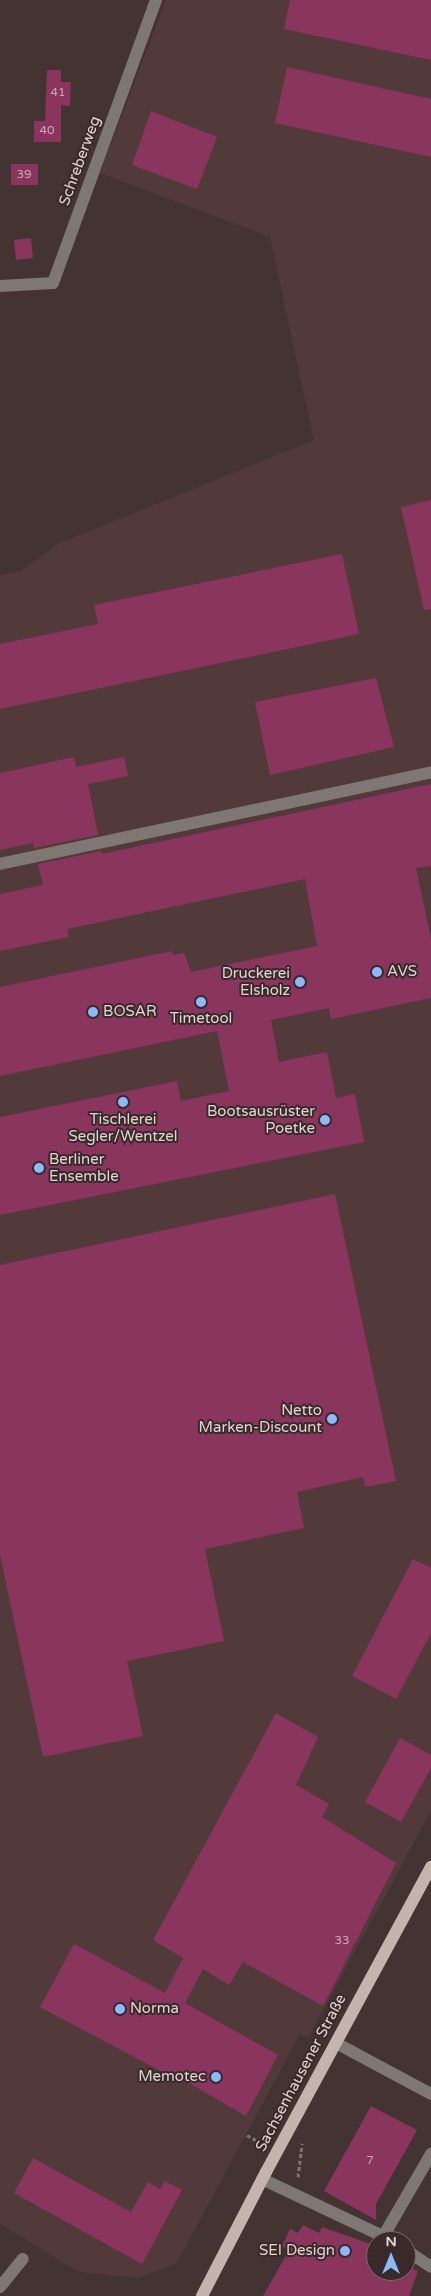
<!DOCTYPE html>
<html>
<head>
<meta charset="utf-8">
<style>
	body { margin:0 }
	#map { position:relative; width:431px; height:2296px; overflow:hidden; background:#433; font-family:"Varela Round",sans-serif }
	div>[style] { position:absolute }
	.built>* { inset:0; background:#533a3a }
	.building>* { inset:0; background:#89355d }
	.path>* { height:3px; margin-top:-1.5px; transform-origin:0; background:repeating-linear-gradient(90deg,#827373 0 4px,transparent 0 6.5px) }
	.minor>* { height:12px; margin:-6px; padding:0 6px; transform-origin:6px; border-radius:6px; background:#7f7773 }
	.major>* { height:12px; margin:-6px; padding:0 6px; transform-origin:6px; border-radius:6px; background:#c5b4ae }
	.dots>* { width:14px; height:14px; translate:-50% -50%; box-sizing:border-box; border:2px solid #392929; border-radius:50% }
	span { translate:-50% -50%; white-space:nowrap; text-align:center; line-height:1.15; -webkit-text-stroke:4px #392929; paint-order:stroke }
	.number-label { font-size:12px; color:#caacb6 }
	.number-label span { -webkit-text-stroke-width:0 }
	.street-label { font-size:15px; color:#e0d4d4 }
	.poi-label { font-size:15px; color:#e0d4d4 }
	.left { translate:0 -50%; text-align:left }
	.right { translate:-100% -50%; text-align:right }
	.north { position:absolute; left:366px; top:2231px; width:50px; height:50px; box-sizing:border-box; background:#392929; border:1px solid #7c6d6d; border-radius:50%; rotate:0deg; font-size:14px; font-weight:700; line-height:20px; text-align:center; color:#e0d4d4 }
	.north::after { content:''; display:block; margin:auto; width:18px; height:22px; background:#89bafc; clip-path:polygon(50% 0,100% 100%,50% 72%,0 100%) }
</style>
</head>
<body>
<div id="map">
	<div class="built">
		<i style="clip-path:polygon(166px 0,431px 0,431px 1811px,308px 2038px,300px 2034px,176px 2264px,138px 2278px,79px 2272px,0 2224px,0 575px,21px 571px,60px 543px,314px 440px,270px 237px,100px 173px)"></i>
	</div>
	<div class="building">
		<i style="clip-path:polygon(290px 0,431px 0,431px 60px,284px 29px)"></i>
		<i style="clip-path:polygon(287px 67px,431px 99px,431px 157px,275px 123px)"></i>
		<i style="clip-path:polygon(47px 70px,61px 70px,61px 82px,71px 82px,70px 106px,61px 105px,61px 142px,34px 142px,34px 121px,45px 121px)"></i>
		<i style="clip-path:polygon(151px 111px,217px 137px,197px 189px,132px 165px)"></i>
		<i style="clip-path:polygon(11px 164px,38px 164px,38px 185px,11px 185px)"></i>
		<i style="clip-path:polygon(31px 238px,33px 258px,16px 260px,14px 240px)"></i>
		<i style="clip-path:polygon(431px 500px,431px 609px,424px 610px,401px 507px)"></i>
		<i style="clip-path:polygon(342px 554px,359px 634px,0 709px,0 644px,98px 624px,94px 605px)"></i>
		<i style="clip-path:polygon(376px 678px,394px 747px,270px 775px,255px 702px)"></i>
		<i style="clip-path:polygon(74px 757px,76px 767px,124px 757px,128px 776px,88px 784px,98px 835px,34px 848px,33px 843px,0 850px,0 773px)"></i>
		<i style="clip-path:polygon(431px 784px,431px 866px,416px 868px,431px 939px,431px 998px,331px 1019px,329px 1008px,271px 1020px,279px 1062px,327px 1052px,336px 1098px,355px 1094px,364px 1142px,0 1215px,0 1117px,177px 1081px,181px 1101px,229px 1091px,217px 1031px,0 1076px,0 987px,172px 951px,173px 955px,184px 953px,191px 972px,317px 946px,305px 879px,67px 929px,69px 937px,0 951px,0 894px,43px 885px,38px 864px,101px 851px,102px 854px)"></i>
		<i style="clip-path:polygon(335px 1194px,396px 1481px,365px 1487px,363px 1477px,297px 1492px,304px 1528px,205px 1549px,224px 1641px,127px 1661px,143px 1736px,43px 1757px,0 1555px,0 1265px)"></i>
		<i style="clip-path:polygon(413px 1559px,431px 1568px,431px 1633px,396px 1699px,352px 1676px)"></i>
		<i style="clip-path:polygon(276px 1713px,318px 1737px,296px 1785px,329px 1804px,322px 1817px,396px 1863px,323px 2006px,243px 1962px,229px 1985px,203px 1969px,185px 2003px,278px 2055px,246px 2116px,170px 2072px,168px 2075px,40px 2007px,74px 1944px,165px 1993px,183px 1958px,153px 1940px)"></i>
		<i style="clip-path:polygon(400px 1738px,431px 1755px,431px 1768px,401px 1822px,365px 1802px)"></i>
		<i style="clip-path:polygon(371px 2106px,417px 2130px,376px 2204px,376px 2220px,324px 2191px)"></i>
		<i style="clip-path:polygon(33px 2158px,131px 2212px,148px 2182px,160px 2189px,165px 2181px,182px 2190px,142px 2264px,14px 2193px)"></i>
		<i style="clip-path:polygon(303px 2225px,319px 2233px,322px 2227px,376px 2246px,376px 2271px,406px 2271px,406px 2266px,418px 2271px,409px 2296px,263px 2296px,289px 2250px,282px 2246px,290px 2229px,298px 2233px)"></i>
	</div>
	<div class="path">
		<i style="left:247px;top:2135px;width:10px;rotate:29deg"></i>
		<i style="left:298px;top:2177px;width:34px;rotate:-83deg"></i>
	</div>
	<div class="minor">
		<i style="left:0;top:286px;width:53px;rotate:-3.2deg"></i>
		<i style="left:53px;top:283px;width:301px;rotate:-70deg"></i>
		<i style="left:0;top:864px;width:441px;rotate:-12deg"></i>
		<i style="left:336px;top:2043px;width:108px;rotate:28.2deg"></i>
		<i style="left:262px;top:2179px;width:145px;rotate:25.3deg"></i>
		<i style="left:384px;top:2235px;width:94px;rotate:-59.9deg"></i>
		<i style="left:406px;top:2250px;width:30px;rotate:34deg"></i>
		<i style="left:0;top:2287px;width:36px;rotate:-51deg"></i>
	</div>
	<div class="major">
		<i style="left:202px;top:2296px;width:140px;rotate:-62.7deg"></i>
		<i style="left:266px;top:2172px;width:347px;rotate:-61.6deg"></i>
	</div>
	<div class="dots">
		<i style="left:377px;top:972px;background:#89bafc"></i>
		<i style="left:300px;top:982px;background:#89bafc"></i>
		<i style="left:201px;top:1002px;background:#89bafc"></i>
		<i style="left:93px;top:1012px;background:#89bafc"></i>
		<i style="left:123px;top:1102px;background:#89bafc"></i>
		<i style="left:325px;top:1120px;background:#89bafc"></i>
		<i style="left:39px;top:1168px;background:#89bafc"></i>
		<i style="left:332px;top:1419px;background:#89bafc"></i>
		<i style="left:120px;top:2009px;background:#89bafc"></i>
		<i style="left:216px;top:2077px;background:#89bafc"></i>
		<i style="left:345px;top:2251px;background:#89bafc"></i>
	</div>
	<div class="number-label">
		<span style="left:58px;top:93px">41</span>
		<span style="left:47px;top:131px">40</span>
		<span style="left:24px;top:175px">39</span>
		<span style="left:342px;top:1941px">33</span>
		<span style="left:370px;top:2161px">7</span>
	</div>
	<div class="street-label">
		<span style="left:80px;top:161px;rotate:-70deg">Schreberweg</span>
		<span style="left:301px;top:2073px;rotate:-62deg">Sachsenhausener Straße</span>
	</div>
	<div class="poi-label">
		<span class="left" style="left:387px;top:972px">AVS</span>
		<span class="right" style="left:290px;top:982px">Druckerei<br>Elsholz</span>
		<span class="left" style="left:103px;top:1012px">BOSAR</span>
		<span style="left:201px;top:1019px">Timetool</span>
		<span class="right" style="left:315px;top:1120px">Bootsausrüster<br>Poetke</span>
		<span style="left:123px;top:1128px">Tischlerei<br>Segler/Wentzel</span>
		<span class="left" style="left:49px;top:1168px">Berliner<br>Ensemble</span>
		<span class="right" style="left:322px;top:1419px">Netto<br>Marken-Discount</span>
		<span class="left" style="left:130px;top:2009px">Norma</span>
		<span class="right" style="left:206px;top:2077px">Memotec</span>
		<span class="right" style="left:335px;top:2251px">SEI Design</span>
	</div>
	<div class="north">N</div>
</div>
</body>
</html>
